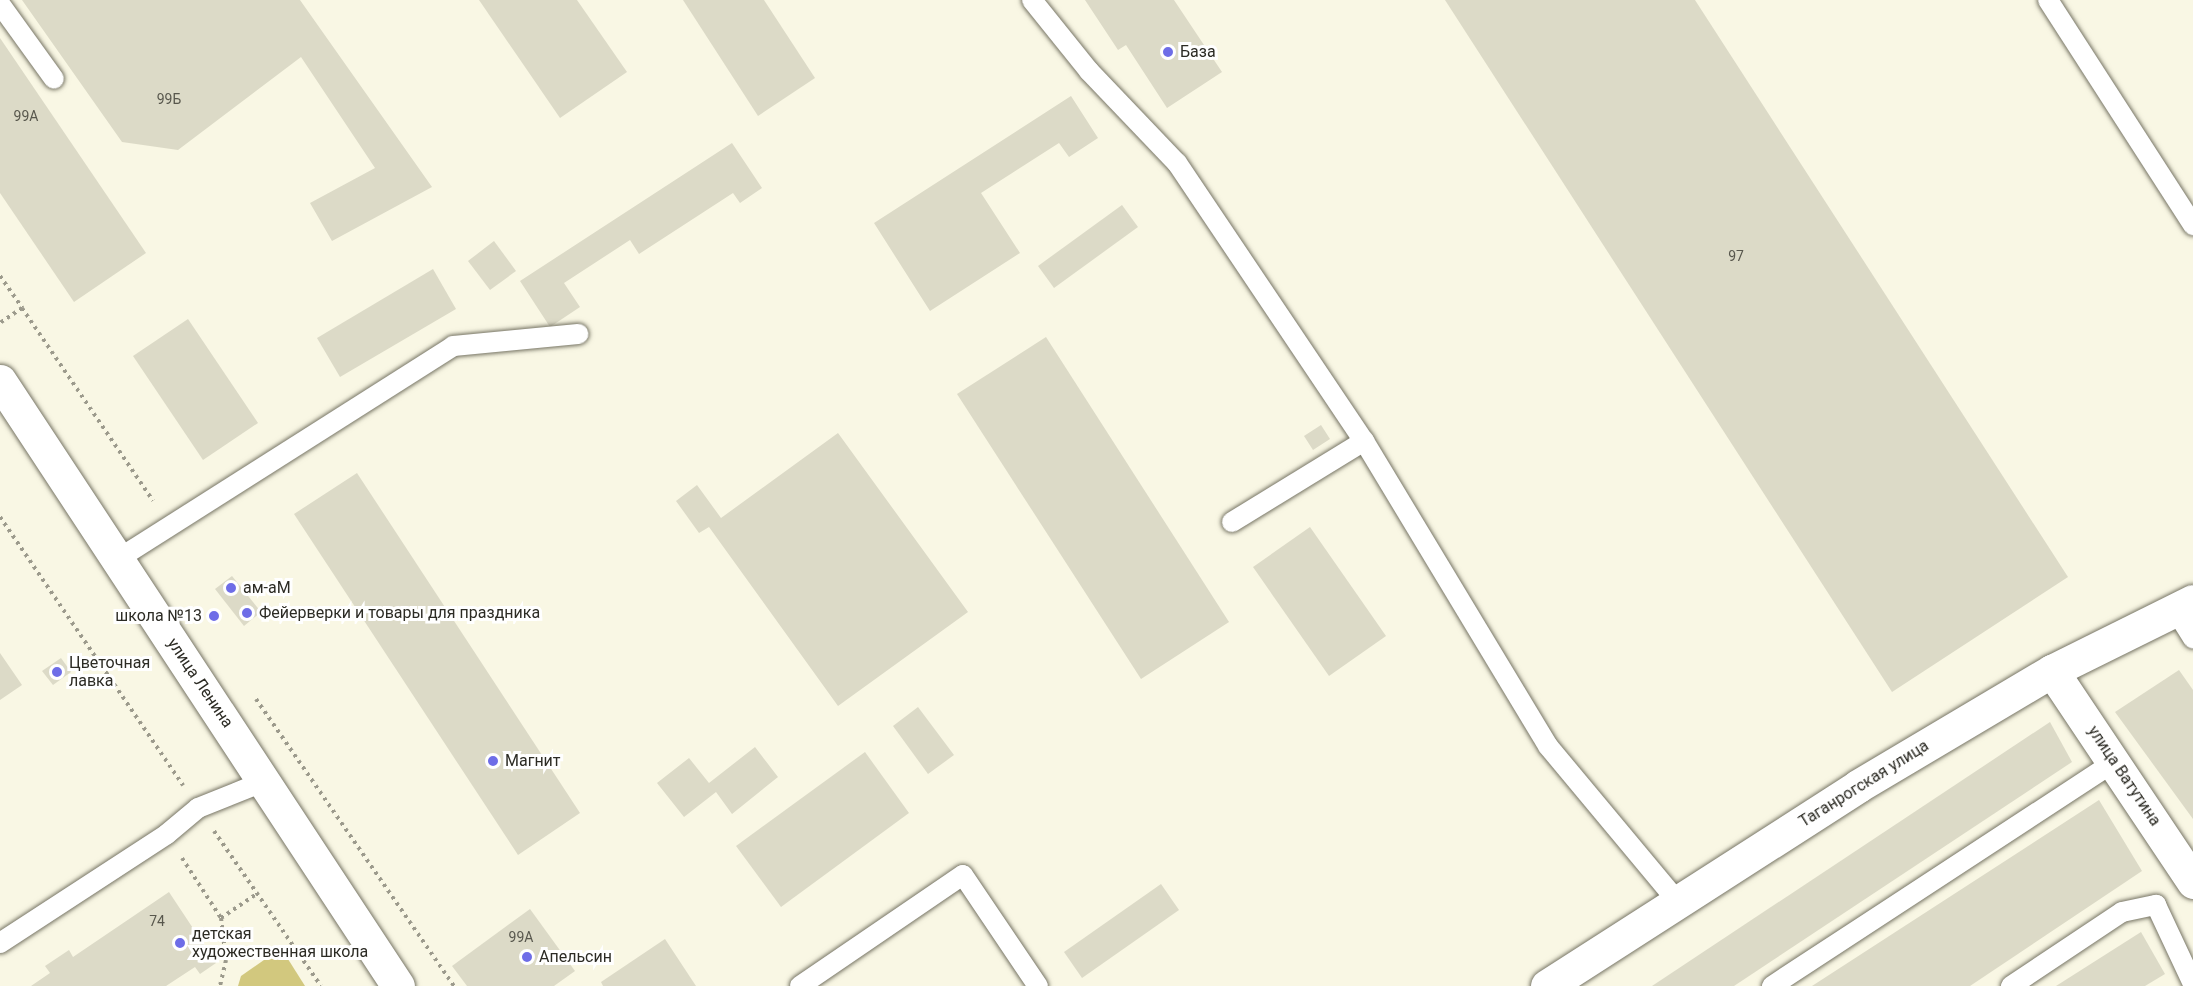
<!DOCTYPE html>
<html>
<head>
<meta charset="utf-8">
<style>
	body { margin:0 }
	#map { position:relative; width:2193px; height:986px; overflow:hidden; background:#f9f7e4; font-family:Roboto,sans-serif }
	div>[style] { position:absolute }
	.green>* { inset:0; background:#d2c87e }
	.building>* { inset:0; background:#dcdac7 }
	.path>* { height:4px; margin-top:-2px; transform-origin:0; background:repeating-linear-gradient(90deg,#9c9a8c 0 3px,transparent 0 7.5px) }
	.roads { filter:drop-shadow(0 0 2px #777565) drop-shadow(0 0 2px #777565) }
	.service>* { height:20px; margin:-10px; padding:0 10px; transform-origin:10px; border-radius:10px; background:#fff }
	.minor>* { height:33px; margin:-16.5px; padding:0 16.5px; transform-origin:16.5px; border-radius:16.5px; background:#fff }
	.tertiary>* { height:33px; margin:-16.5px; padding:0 16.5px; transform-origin:16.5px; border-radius:16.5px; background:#fff }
	.dots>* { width:16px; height:16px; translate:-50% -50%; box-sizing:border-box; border:3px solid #fff; border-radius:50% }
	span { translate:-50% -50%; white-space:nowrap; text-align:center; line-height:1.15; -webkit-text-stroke:6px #fff; paint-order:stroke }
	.number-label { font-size:14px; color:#58574d }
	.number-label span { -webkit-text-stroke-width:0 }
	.poi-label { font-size:16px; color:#2c2b24 }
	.left { translate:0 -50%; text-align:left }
	.right { translate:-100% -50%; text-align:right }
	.street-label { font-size:16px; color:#2c2b24 }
</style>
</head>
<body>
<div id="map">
	<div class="green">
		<i style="clip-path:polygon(281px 948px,305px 986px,238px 986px,241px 976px)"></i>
	</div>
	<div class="building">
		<i style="clip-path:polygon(22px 0,300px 0,432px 187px,332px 241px,310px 203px,375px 168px,301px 57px,178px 150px,122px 142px)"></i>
		<i style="clip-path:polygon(479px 0,577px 0,627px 72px,560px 118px)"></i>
		<i style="clip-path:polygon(683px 0,764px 0,815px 78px,758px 116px)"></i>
		<i style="clip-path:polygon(1085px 0,1174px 0,1222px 72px,1167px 108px,1126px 45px,1118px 50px)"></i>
		<i style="clip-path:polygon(1445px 0,1695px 0,2068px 577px,1892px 692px)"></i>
		<i style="clip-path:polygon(0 38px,146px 253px,74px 302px,0 193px)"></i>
		<i style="clip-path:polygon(1071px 96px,1098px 138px,1069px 157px,1059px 143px,981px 193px,1020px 253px,930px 311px,874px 223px)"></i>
		<i style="clip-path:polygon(732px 143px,762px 188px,740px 203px,733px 193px,639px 254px,630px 240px,564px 283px,580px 307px,550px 327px,520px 281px)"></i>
		<i style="clip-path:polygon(1122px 205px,1138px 227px,1054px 288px,1038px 266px)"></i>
		<i style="clip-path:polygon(494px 241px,516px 271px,490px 290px,468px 261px)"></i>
		<i style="clip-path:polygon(433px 269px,456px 309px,340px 377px,317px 338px)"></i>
		<i style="clip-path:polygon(188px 319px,258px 423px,203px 460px,133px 356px)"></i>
		<i style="clip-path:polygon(1046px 337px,1229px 622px,1141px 679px,957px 394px)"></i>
		<i style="clip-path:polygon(1321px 425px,1330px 439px,1313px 450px,1304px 436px)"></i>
		<i style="clip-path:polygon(838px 433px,968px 612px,838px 706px,709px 527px,699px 533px,676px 501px,697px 485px,721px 518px)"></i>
		<i style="clip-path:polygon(357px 473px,580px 813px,518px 855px,294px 514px)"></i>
		<i style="clip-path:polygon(1310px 527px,1386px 636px,1329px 676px,1253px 567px)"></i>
		<i style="clip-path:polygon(232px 576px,261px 612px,244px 626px,215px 589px)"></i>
		<i style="clip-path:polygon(0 653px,22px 685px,0 700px)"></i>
		<i style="clip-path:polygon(61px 658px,71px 672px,53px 685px,42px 671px)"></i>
		<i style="clip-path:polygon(2179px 670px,2193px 690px,2193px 819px,2115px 712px)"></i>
		<i style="clip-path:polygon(918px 707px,954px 755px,928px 774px,893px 726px)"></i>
		<i style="clip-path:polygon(2050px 722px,2072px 762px,1734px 986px,1652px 986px)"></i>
		<i style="clip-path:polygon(755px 747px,778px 777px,732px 814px,716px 792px,684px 817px,657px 783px,689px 758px,709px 783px)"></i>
		<i style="clip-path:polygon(865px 752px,909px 813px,781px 907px,736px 846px)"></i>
		<i style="clip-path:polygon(2099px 800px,2142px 871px,1970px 986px,1812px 986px)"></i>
		<i style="clip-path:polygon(1161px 884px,1179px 910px,1082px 978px,1064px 952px)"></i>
		<i style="clip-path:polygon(169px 892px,216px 963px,200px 974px,195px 967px,166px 986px,31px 986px,50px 973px,45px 966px,69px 950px,73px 957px)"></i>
		<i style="clip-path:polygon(530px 909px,575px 971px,554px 986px,467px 986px,452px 966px)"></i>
		<i style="clip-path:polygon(2141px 932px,2165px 974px,2145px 986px,2056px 986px)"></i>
		<i style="clip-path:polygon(665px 939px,696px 986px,603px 986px,601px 982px)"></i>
	</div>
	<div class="path">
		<i style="left:0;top:276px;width:39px;rotate:55deg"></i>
		<i style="left:22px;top:308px;width:27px;rotate:146deg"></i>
		<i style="left:22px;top:308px;width:233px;rotate:55.8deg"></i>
		<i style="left:0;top:517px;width:325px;rotate:55.7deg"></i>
		<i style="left:256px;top:699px;width:349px;rotate:55.4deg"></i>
		<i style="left:214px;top:831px;width:188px;rotate:55.4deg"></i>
		<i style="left:182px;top:858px;width:72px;rotate:57deg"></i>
		<i style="left:221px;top:918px;width:42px;rotate:83.2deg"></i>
		<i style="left:226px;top:960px;width:27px;rotate:103deg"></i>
		<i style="left:221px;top:918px;width:45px;rotate:-34deg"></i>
	</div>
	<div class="roads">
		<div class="service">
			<i style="left:1032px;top:0;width:91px;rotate:51.2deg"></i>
			<i style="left:1089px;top:71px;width:127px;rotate:46.3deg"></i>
			<i style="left:1177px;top:163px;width:335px;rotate:56.1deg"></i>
			<i style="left:1364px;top:441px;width:356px;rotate:58.9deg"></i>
			<i style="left:1548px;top:746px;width:203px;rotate:50.2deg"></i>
			<i style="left:2048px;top:0;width:268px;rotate:57.2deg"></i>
			<i style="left:0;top:4px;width:92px;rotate:54.2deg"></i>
			<i style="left:1232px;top:522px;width:155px;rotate:-31.5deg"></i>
			<i style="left:118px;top:559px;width:397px;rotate:-32.4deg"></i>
			<i style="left:453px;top:346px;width:126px;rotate:-5.5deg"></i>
			<i style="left:2174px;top:608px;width:36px;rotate:58deg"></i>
			<i style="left:0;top:943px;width:199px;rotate:-33.1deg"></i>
			<i style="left:167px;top:834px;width:40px;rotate:-40deg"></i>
			<i style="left:198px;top:808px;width:72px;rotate:-21.9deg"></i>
			<i style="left:800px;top:986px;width:197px;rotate:-34.3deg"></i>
			<i style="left:963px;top:875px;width:134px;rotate:56deg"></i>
			<i style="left:1772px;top:986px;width:411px;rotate:-33.2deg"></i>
			<i style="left:2011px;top:986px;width:133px;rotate:-33.7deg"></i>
			<i style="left:2122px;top:912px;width:35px;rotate:-12deg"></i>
			<i style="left:2156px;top:905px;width:87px;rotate:64.9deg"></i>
		</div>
		<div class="minor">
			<i style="left:2052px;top:671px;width:254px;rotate:56.2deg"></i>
			<i style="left:1547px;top:986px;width:370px;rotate:-32.7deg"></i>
			<i style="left:1858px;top:786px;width:226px;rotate:-30.7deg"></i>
			<i style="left:2052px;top:671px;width:157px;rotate:-26.4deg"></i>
		</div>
		<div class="tertiary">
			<i style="left:0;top:381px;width:724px;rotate:56.66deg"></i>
		</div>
	</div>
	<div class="dots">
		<i style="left:1168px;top:52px;background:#6e6de7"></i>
		<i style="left:231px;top:588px;background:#6e6de7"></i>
		<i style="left:247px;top:613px;background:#6e6de7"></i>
		<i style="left:214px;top:616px;background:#6e6de7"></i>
		<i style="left:57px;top:672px;background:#6e6de7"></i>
		<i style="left:493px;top:761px;background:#6e6de7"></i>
		<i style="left:180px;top:943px;background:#6e6de7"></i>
		<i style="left:527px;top:957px;background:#6e6de7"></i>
	</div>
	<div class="number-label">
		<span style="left:169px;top:99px">99Б</span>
		<span style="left:26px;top:116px">99А</span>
		<span style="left:1736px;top:256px">97</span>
		<span style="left:157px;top:921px">74</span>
		<span style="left:521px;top:937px">99А</span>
	</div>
	<div class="poi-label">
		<span class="left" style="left:1180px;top:52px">База</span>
		<span class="left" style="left:243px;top:588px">ам-аМ</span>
		<span class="left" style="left:259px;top:613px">Фейерверки и товары для праздника</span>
		<span class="right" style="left:202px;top:616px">школа №13</span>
		<span class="left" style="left:69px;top:672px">Цветочная<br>лавка</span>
		<span class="left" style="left:505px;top:761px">Магнит</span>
		<span class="left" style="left:192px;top:943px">детская<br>художественная школа</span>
		<span class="left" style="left:539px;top:957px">Апельсин</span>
	</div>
	<div class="street-label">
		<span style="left:200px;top:683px;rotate:56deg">улица Ленина</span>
		<span style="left:2124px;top:776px;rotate:56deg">улица Ватутина</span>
		<span style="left:1864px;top:784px;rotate:-32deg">Таганрогская улица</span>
	</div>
</div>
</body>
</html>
